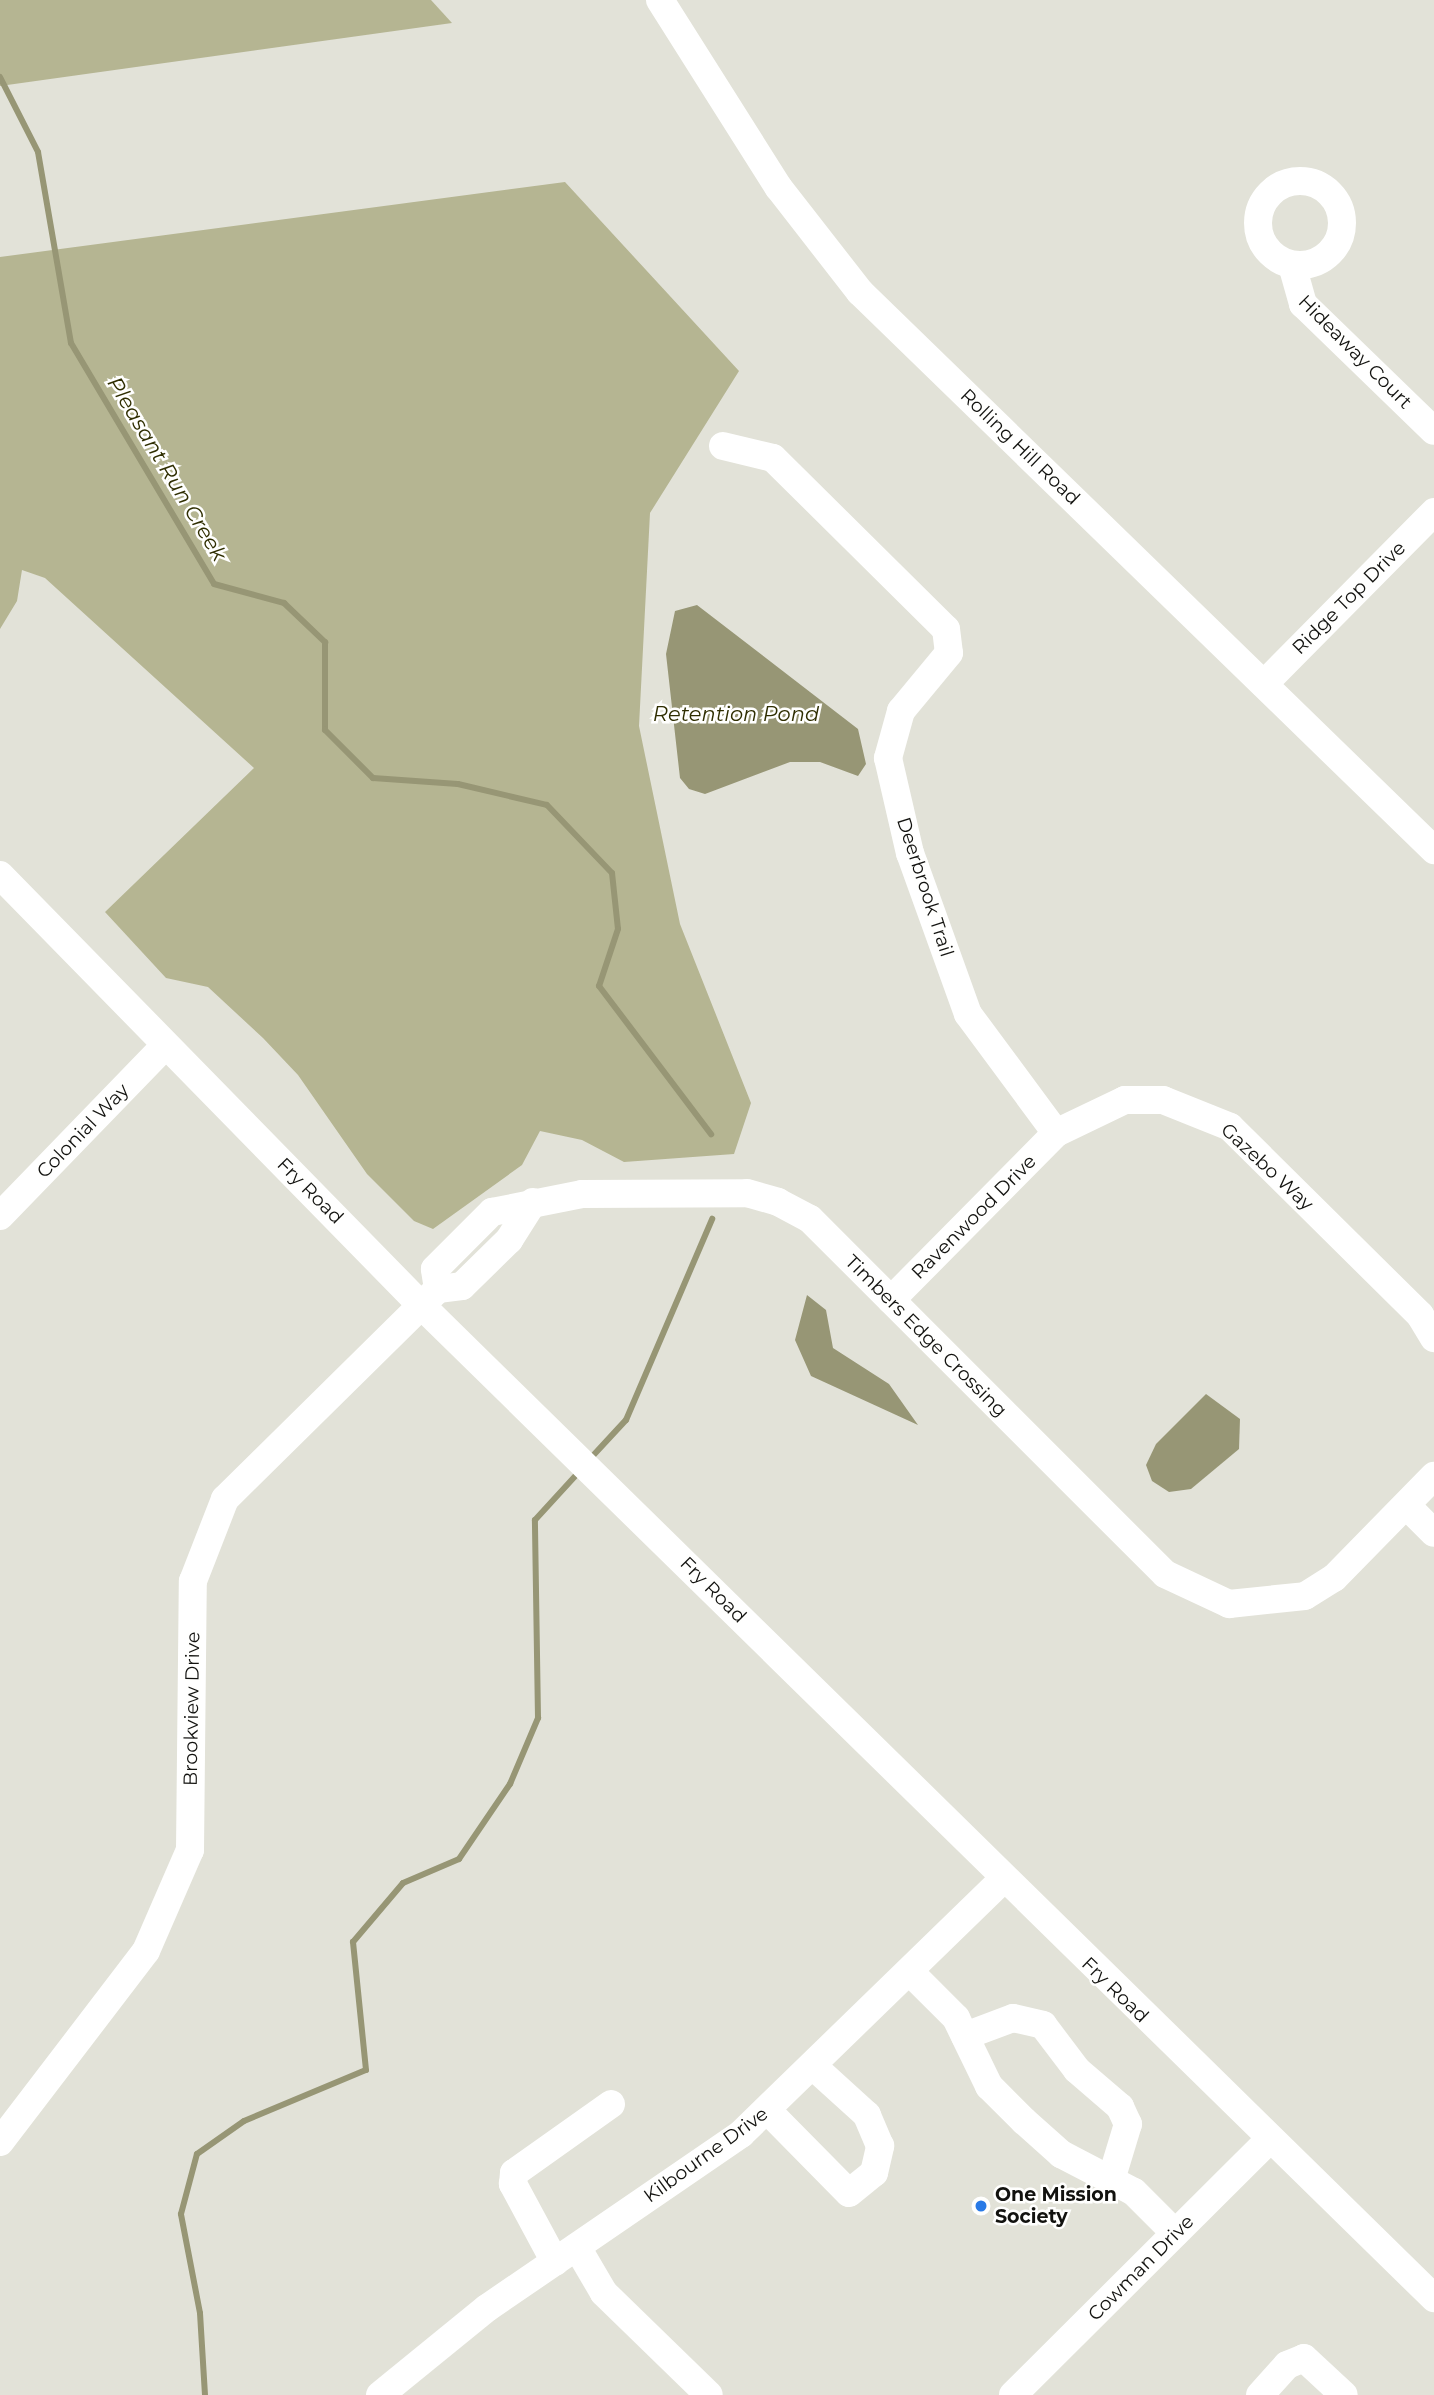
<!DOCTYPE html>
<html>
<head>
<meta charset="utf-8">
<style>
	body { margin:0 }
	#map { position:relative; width:1434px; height:2395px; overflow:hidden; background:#e2e2d8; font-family:Montserrat,sans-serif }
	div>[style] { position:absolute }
	.forest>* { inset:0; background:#b5b592 }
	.water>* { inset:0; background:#979675 }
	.stream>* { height:6px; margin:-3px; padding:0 3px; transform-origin:3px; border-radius:3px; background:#979675 }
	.minor>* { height:28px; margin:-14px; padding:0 14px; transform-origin:14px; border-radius:14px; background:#fff }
	.minor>.ring { margin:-14px; padding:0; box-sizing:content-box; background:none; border:28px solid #fff; border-radius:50% }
	.dots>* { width:19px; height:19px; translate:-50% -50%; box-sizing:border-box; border:4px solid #fffffe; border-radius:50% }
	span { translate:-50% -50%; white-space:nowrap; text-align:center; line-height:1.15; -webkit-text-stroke:5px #fffffe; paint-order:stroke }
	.street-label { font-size:19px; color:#12120f }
	.poi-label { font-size:19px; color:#12120f; font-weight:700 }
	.left { translate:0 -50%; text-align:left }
	.water-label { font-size:21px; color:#2f2e01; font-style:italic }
</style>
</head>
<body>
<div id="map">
	<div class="forest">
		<i style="clip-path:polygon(0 0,431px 0,452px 23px,0 86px)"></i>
		<i style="clip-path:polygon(565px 182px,739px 371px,650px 513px,639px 726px,680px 924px,751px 1103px,734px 1154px,624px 1162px,582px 1140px,540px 1131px,522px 1165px,433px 1229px,414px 1221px,367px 1174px,298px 1075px,263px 1038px,208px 987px,166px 978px,105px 912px,254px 768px,45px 578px,22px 570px,17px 601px,0 629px,0 257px)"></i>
	</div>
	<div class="water">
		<i style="clip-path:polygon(697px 605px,858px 729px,866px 764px,858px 776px,820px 762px,790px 762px,705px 794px,689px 789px,680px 778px,666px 654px,675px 611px)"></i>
		<i style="clip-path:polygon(807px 1295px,826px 1310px,833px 1348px,889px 1384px,918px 1425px,811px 1376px,795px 1340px)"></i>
		<i style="clip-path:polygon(1206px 1394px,1240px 1419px,1239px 1449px,1191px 1489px,1169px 1492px,1152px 1481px,1146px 1465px,1156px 1444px)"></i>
	</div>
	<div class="stream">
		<i style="left:0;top:77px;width:84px;rotate:63.1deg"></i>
		<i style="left:38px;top:152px;width:194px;rotate:80.2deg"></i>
		<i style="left:71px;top:343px;width:280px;rotate:59.3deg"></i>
		<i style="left:214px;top:584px;width:73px;rotate:15.2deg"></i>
		<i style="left:284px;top:603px;width:57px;rotate:43.6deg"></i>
		<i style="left:325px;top:642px;width:88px;rotate:90deg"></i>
		<i style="left:325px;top:730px;width:68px;rotate:45deg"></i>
		<i style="left:373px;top:778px;width:85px;rotate:4deg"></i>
		<i style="left:458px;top:784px;width:91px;rotate:13.3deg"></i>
		<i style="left:547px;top:805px;width:94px;rotate:46.3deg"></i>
		<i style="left:612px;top:873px;width:56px;rotate:83.9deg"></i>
		<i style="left:618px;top:929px;width:60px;rotate:108.4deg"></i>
		<i style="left:599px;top:986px;width:186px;rotate:52.9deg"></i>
		<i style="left:588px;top:1461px;width:56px;rotate:-47.2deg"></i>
		<i style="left:626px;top:1420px;width:219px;rotate:-66.8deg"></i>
		<i style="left:205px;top:2395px;width:82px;rotate:-93.5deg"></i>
		<i style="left:200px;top:2313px;width:101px;rotate:-100.9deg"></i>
		<i style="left:181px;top:2214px;width:62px;rotate:-75.1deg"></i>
		<i style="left:197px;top:2154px;width:57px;rotate:-35.1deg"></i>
		<i style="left:244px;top:2121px;width:132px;rotate:-22.7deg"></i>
		<i style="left:366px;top:2070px;width:129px;rotate:-95.8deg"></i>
		<i style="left:353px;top:1942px;width:77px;rotate:-49.7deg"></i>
		<i style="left:403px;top:1883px;width:61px;rotate:-23.2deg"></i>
		<i style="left:459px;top:1859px;width:91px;rotate:-55.8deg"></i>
		<i style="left:510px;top:1784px;width:72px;rotate:-67deg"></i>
		<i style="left:538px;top:1718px;width:198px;rotate:-90.9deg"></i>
		<i style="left:535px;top:1520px;width:65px;rotate:-47.5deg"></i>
	</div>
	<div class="minor">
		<i style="left:660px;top:0;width:222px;rotate:57.7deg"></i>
		<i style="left:779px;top:188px;width:132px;rotate:52.1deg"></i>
		<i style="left:860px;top:292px;width:801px;rotate:44.19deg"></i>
		<i class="ring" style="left:1258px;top:181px;width:56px;height:56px"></i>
		<i style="left:1292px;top:265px;width:41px;rotate:74.2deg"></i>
		<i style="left:1303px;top:304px;width:182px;rotate:44.1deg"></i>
		<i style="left:723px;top:446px;width:51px;rotate:13.5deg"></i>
		<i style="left:773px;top:458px;width:243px;rotate:44.7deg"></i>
		<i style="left:946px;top:629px;width:24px;rotate:83deg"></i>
		<i style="left:949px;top:653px;width:75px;rotate:129.6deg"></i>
		<i style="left:901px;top:711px;width:49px;rotate:105.5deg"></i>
		<i style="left:888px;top:758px;width:98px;rotate:77deg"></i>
		<i style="left:910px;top:853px;width:171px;rotate:70.2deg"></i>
		<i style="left:968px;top:1014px;width:148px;rotate:53.5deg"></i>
		<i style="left:1264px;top:684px;width:242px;rotate:-45.3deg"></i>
		<i style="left:0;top:875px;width:602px;rotate:45.61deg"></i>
		<i style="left:421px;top:1305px;width:1419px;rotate:44.43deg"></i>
		<i style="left:0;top:1216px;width:238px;rotate:-45.9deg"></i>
		<i style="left:438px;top:1289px;width:20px;rotate:-99deg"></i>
		<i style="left:435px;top:1269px;width:81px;rotate:-45deg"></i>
		<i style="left:492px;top:1212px;width:92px;rotate:-11.3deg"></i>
		<i style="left:582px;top:1194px;width:165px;rotate:-0.3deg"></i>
		<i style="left:747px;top:1193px;width:32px;rotate:16deg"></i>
		<i style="left:778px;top:1202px;width:36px;rotate:28deg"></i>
		<i style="left:810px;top:1219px;width:502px;rotate:45deg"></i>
		<i style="left:1165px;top:1574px;width:71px;rotate:25.1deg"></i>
		<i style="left:1229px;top:1604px;width:76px;rotate:-6deg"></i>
		<i style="left:1305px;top:1596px;width:34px;rotate:-32deg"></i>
		<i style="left:1334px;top:1578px;width:143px;rotate:-45.6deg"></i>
		<i style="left:891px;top:1300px;width:235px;rotate:-45.3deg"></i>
		<i style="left:1056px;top:1133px;width:76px;rotate:-25.6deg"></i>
		<i style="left:1125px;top:1100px;width:38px"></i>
		<i style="left:1163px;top:1100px;width:72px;rotate:21.9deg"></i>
		<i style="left:1230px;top:1127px;width:267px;rotate:44.7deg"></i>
		<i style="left:1420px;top:1315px;width:27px;rotate:59deg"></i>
		<i style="left:1407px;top:1506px;width:38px;rotate:45deg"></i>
		<i style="left:910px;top:1972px;width:65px;rotate:45deg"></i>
		<i style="left:956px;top:2018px;width:76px;rotate:64.1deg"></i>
		<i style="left:989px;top:2086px;width:49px;rotate:45deg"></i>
		<i style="left:1024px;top:2121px;width:50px;rotate:41.7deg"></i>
		<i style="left:1061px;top:2154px;width:82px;rotate:27.5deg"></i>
		<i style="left:1134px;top:2192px;width:58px;rotate:45deg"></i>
		<i style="left:965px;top:2036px;width:51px;rotate:-20.6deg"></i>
		<i style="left:1013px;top:2018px;width:31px;rotate:13deg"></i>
		<i style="left:1043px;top:2025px;width:56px;rotate:52.9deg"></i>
		<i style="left:1077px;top:2070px;width:57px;rotate:40.7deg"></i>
		<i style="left:1120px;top:2107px;width:19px;rotate:65deg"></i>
		<i style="left:1128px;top:2124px;width:59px;rotate:106.9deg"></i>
		<i style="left:768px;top:2111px;width:115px;rotate:45.4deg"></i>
		<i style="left:849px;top:2193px;width:32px;rotate:-39deg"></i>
		<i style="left:874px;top:2173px;width:28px;rotate:-77deg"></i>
		<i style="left:880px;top:2146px;width:34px;rotate:-113deg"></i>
		<i style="left:867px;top:2115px;width:72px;rotate:-137.8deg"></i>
		<i style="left:0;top:2142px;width:240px;rotate:-52.6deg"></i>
		<i style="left:146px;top:1951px;width:110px;rotate:-66.5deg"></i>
		<i style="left:190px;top:1850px;width:269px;rotate:-89.4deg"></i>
		<i style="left:193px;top:1581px;width:88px;rotate:-68.7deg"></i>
		<i style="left:225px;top:1499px;width:299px;rotate:-44.6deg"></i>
		<i style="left:438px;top:1289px;width:24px;rotate:-7deg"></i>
		<i style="left:462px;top:1286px;width:66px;rotate:-44.4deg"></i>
		<i style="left:509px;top:1240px;width:45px;rotate:-57.7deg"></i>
		<i style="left:577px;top:2247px;width:53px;rotate:59.6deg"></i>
		<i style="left:604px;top:2293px;width:146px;rotate:44.2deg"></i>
		<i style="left:555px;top:2262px;width:89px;rotate:-118.3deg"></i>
		<i style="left:513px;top:2184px;width:11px;rotate:-85deg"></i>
		<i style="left:514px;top:2173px;width:119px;rotate:-35.4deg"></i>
		<i style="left:380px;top:2395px;width:138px;rotate:-39.1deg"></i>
		<i style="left:487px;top:2308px;width:308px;rotate:-34.4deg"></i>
		<i style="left:741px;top:2134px;width:364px;rotate:-44.2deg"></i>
		<i style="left:1013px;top:2395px;width:361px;rotate:-44.9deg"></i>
		<i style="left:1260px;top:2395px;width:40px;rotate:-48deg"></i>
		<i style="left:1287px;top:2365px;width:18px;rotate:-22deg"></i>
		<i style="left:1304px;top:2358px;width:54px;rotate:42.8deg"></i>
	</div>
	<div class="dots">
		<i style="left:981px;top:2206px;background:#297ae6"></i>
	</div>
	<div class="street-label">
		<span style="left:1355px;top:352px;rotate:45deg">Hideaway Court</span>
		<span style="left:1020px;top:447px;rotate:44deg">Rolling Hill Road</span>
		<span style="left:1349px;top:598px;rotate:-45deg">Ridge Top Drive</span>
		<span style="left:925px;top:887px;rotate:72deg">Deerbrook Trail</span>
		<span style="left:83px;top:1131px;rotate:-46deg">Colonial Way</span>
		<span style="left:1267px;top:1167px;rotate:43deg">Gazebo Way</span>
		<span style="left:310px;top:1191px;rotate:45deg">Fry Road</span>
		<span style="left:974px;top:1217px;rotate:-45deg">Ravenwood Drive</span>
		<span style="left:926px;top:1336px;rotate:45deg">Timbers Edge Crossing</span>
		<span style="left:713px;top:1590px;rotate:45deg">Fry Road</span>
		<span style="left:192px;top:1709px;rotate:-89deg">Brookview Drive</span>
		<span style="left:1115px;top:1990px;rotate:44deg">Fry Road</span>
		<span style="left:706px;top:2155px;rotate:-36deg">Kilbourne Drive</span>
		<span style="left:1141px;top:2268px;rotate:-45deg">Cowman Drive</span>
	</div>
	<div class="poi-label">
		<span class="left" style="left:995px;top:2206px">One Mission<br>Society</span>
	</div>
	<div class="water-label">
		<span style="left:167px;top:469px;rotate:59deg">Pleasant Run Creek</span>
		<span style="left:736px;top:714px">Retention Pond</span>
	</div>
</div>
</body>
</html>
